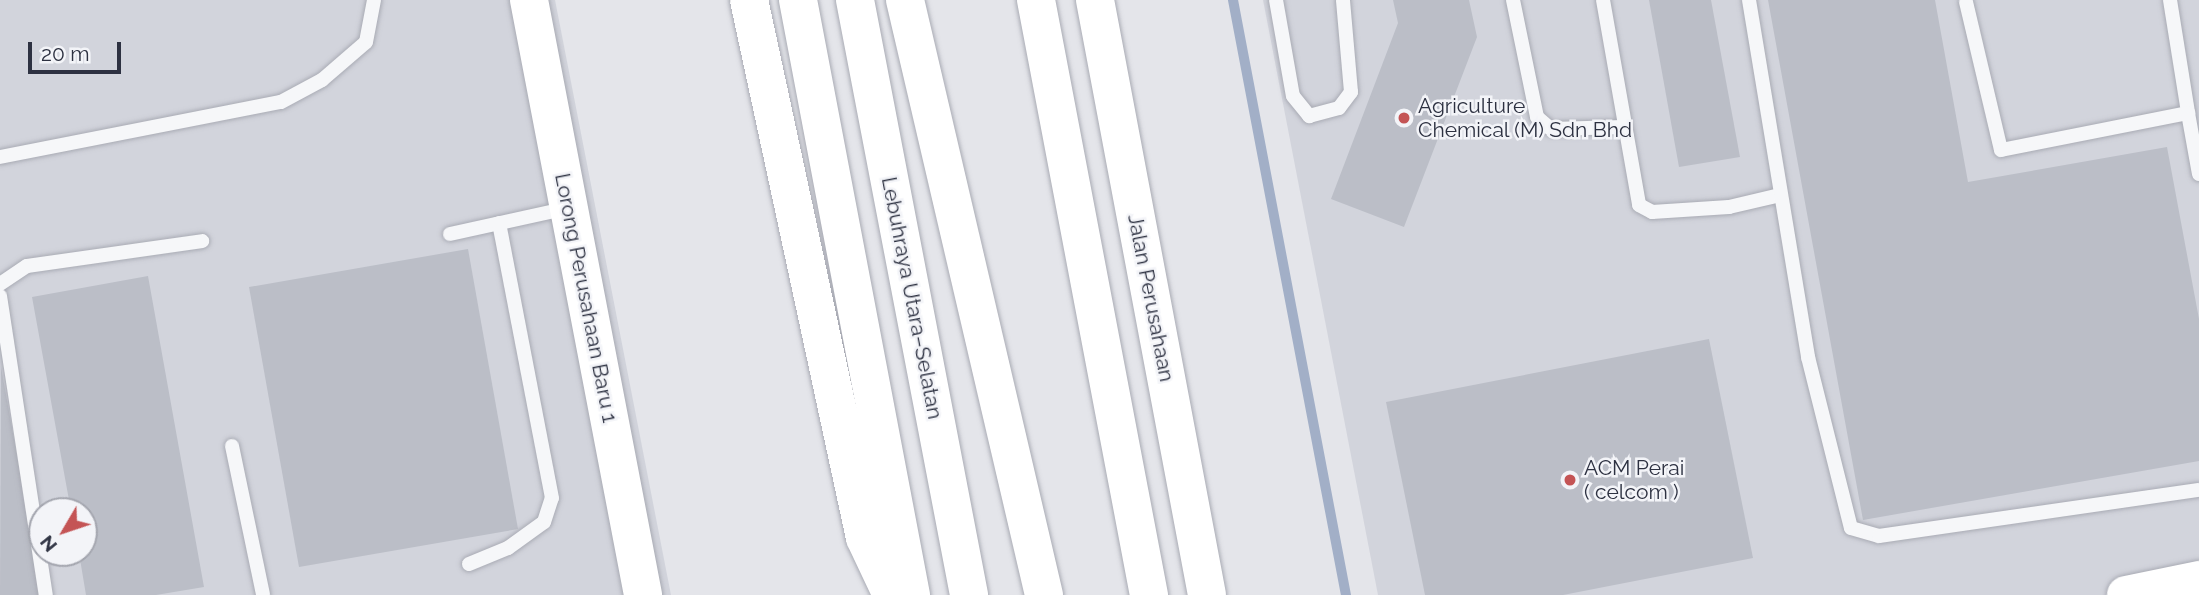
<!DOCTYPE html>
<html>
<head>
<meta charset="utf-8">
<style>
	body { margin:0 }
	#map { position:relative; width:2199px; height:595px; overflow:hidden; background:#e4e5ea; font-family:Raleway,sans-serif }
	div>[style] { position:absolute }
	.built>* { inset:0; background:#d2d4dc }
	.stream>* { height:10px; margin:-5px; padding:0 5px; transform-origin:5px; border-radius:5px; background:#a2afc7 }
	.building>* { inset:0; background:#bbbec7 }
	.roads { filter:drop-shadow(0 0 2px #a9abb4) drop-shadow(0 0 2px #a9abb4) }
	.lane>* { height:14px; margin:-7px; padding:0 7px; transform-origin:7px; border-radius:7px; background:#f6f7f9 }
	.secondary>* { height:38px; margin:-19px; padding:0 19px; transform-origin:19px; border-radius:19px; background:#fff }
	.primary>* { height:38px; margin:-19px; padding:0 19px; transform-origin:19px; border-radius:19px; background:#fff }
	.highway>* { height:38px; margin:-19px; padding:0 19px; transform-origin:19px; border-radius:19px; background:#fff }
	.dots>* { width:19px; height:19px; translate:-50% -50%; box-sizing:border-box; border:4px solid #f3f4f8; border-radius:50% }
	span { translate:-50% -50%; white-space:nowrap; text-align:center; line-height:1.15; -webkit-text-stroke:5px #f3f4f8; paint-order:stroke }
	.poi-label { font-size:21px; color:#2d3141 }
	.left { translate:0 -50%; text-align:left }
	.street-label { font-size:21px; color:#2d3141 }
	.north { position:absolute; left:28px; top:497px; width:70px; height:70px; box-sizing:border-box; background:#f3f4f8; border:2px solid #a4a6af; border-radius:50%; rotate:231deg; font-size:19px; font-weight:700; line-height:28px; text-align:center; color:#2d3141 }
	.north::after { content:''; display:block; margin:auto; width:24px; height:32px; background:#c45455; clip-path:polygon(50% 0,100% 100%,50% 72%,0 100%) }
	.scale { position:absolute; left:28px; top:42px; width:93px; height:32px; box-sizing:border-box; border:4px solid #2d3141; border-top:0; padding-left:9px; font-size:21px; line-height:24px; white-space:nowrap; color:#2d3141; -webkit-text-stroke:5px #f3f4f8; paint-order:stroke }
</style>
</head>
<body>
<div id="map">
	<div class="built">
		<i style="clip-path:polygon(evenodd,0 0,555px 0,671px 595px,0 595px,0 0,42px 511px,84px 511px,84px 553px,42px 553px,42px 511px)"></i>
		<i style="clip-path:polygon(1263px 0,2199px 0,2199px 595px,1378px 595px)"></i>
	</div>
	<div class="stream">
		<i style="left:1233px;top:0;width:606px;rotate:79.25deg"></i>
	</div>
	<div class="building">
		<i style="clip-path:polygon(1393px 0,1469px 0,1477px 37px,1404px 227px,1331px 199px,1398px 23px)"></i>
		<i style="clip-path:polygon(1649px 0,1711px 0,1740px 157px,1679px 167px)"></i>
		<i style="clip-path:polygon(1768px 0,1935px 0,1968px 182px,2167px 147px,2199px 319px,2199px 461px,1863px 520px)"></i>
		<i style="clip-path:polygon(468px 249px,518px 529px,299px 567px,249px 287px)"></i>
		<i style="clip-path:polygon(148px 276px,204px 587px,156px 595px,86px 595px,79px 553px,84px 553px,84px 511px,71px 511px,32px 297px)"></i>
		<i style="clip-path:polygon(1709px 339px,1753px 558px,1563px 595px,1425px 595px,1386px 402px)"></i>
		<i style="clip-path:polygon(1px 367px,42px 595px,0 595px)"></i>
	</div>
	<div class="roads">
		<div class="lane">
			<i style="left:1276px;top:0;width:97px;rotate:80deg"></i>
			<i style="left:1293px;top:96px;width:26px;rotate:51deg"></i>
			<i style="left:1309px;top:116px;width:31px;rotate:-15deg"></i>
			<i style="left:1339px;top:108px;width:20px;rotate:-53deg"></i>
			<i style="left:1351px;top:92px;width:92px;rotate:-95deg"></i>
			<i style="left:1513px;top:0;width:119px;rotate:78.4deg"></i>
			<i style="left:1537px;top:117px;width:18px;rotate:41deg"></i>
			<i style="left:1551px;top:129px;width:72px;rotate:-1.6deg"></i>
			<i style="left:1603px;top:0;width:208px;rotate:80deg"></i>
			<i style="left:1639px;top:205px;width:15px;rotate:28deg"></i>
			<i style="left:1652px;top:212px;width:77px;rotate:-3.7deg"></i>
			<i style="left:1729px;top:207px;width:52px;rotate:-13.2deg"></i>
			<i style="left:1749px;top:0;width:362px;rotate:80.6deg"></i>
			<i style="left:1808px;top:357px;width:176px;rotate:75.9deg"></i>
			<i style="left:1851px;top:528px;width:29px;rotate:16deg"></i>
			<i style="left:1879px;top:536px;width:323px;rotate:-8.2deg"></i>
			<i style="left:2170px;top:0;width:114px;rotate:80.9deg"></i>
			<i style="left:1966px;top:2px;width:152px;rotate:76.7deg"></i>
			<i style="left:2001px;top:150px;width:191px;rotate:-11.2deg"></i>
			<i style="left:2188px;top:113px;width:62px;rotate:79.8deg"></i>
			<i style="left:0;top:157px;width:286px;rotate:-11.1deg"></i>
			<i style="left:281px;top:102px;width:47px;rotate:-28.2deg"></i>
			<i style="left:322px;top:80px;width:58px;rotate:-40.8deg"></i>
			<i style="left:366px;top:42px;width:43px;rotate:-79.2deg"></i>
			<i style="left:450px;top:234px;width:121px;rotate:-12.4deg"></i>
			<i style="left:0;top:284px;width:32px;rotate:-34deg"></i>
			<i style="left:27px;top:266px;width:177px;rotate:-8.1deg"></i>
			<i style="left:0;top:296px;width:303px;rotate:81.3deg"></i>
			<i style="left:232px;top:446px;width:152px;rotate:78.2deg"></i>
			<i style="left:469px;top:564px;width:42px;rotate:-22.3deg"></i>
			<i style="left:508px;top:548px;width:44px;rotate:-35.8deg"></i>
			<i style="left:544px;top:522px;width:25px;rotate:-72deg"></i>
			<i style="left:552px;top:498px;width:280px;rotate:-100.9deg"></i>
		</div>
		<div class="secondary">
			<i style="left:529px;top:0;width:606px;rotate:79.15deg"></i>
			<i style="left:2126px;top:595px;width:75px;rotate:-11.6deg"></i>
		</div>
		<div class="primary">
			<i style="left:1036px;top:0;width:606px;rotate:79.25deg"></i>
			<i style="left:1095px;top:0;width:605px;rotate:79.34deg"></i>
		</div>
		<div class="highway">
			<i style="left:749px;top:0;width:550px;rotate:77.83deg"></i>
			<i style="left:865px;top:538px;width:63px;rotate:64.7deg"></i>
			<i style="left:798px;top:0;width:606px;rotate:79.25deg"></i>
			<i style="left:855px;top:0;width:606px;rotate:79.15deg"></i>
			<i style="left:905px;top:0;width:611px;rotate:76.85deg"></i>
		</div>
	</div>
	<div class="dots">
		<i style="left:1404px;top:118px;background:#c45455"></i>
		<i style="left:1570px;top:480px;background:#c45455"></i>
	</div>
	<div class="poi-label">
		<span class="left" style="left:1418px;top:118px">Agriculture<br>Chemical (M) Sdn Bhd</span>
		<span class="left" style="left:1584px;top:480px">ACM Perai<br>( celcom )</span>
	</div>
	<div class="street-label">
		<span style="left:586px;top:298px;rotate:79deg">Lorong Perusahaan Baru 1</span>
		<span style="left:912px;top:298px;rotate:79deg">Lebuhraya Utara–Selatan</span>
		<span style="left:1151px;top:298px;rotate:79deg">Jalan Perusahaan</span>
	</div>
	<div class="north">N</div>
	<div class="scale">20 m</div>
</div>
</body>
</html>
